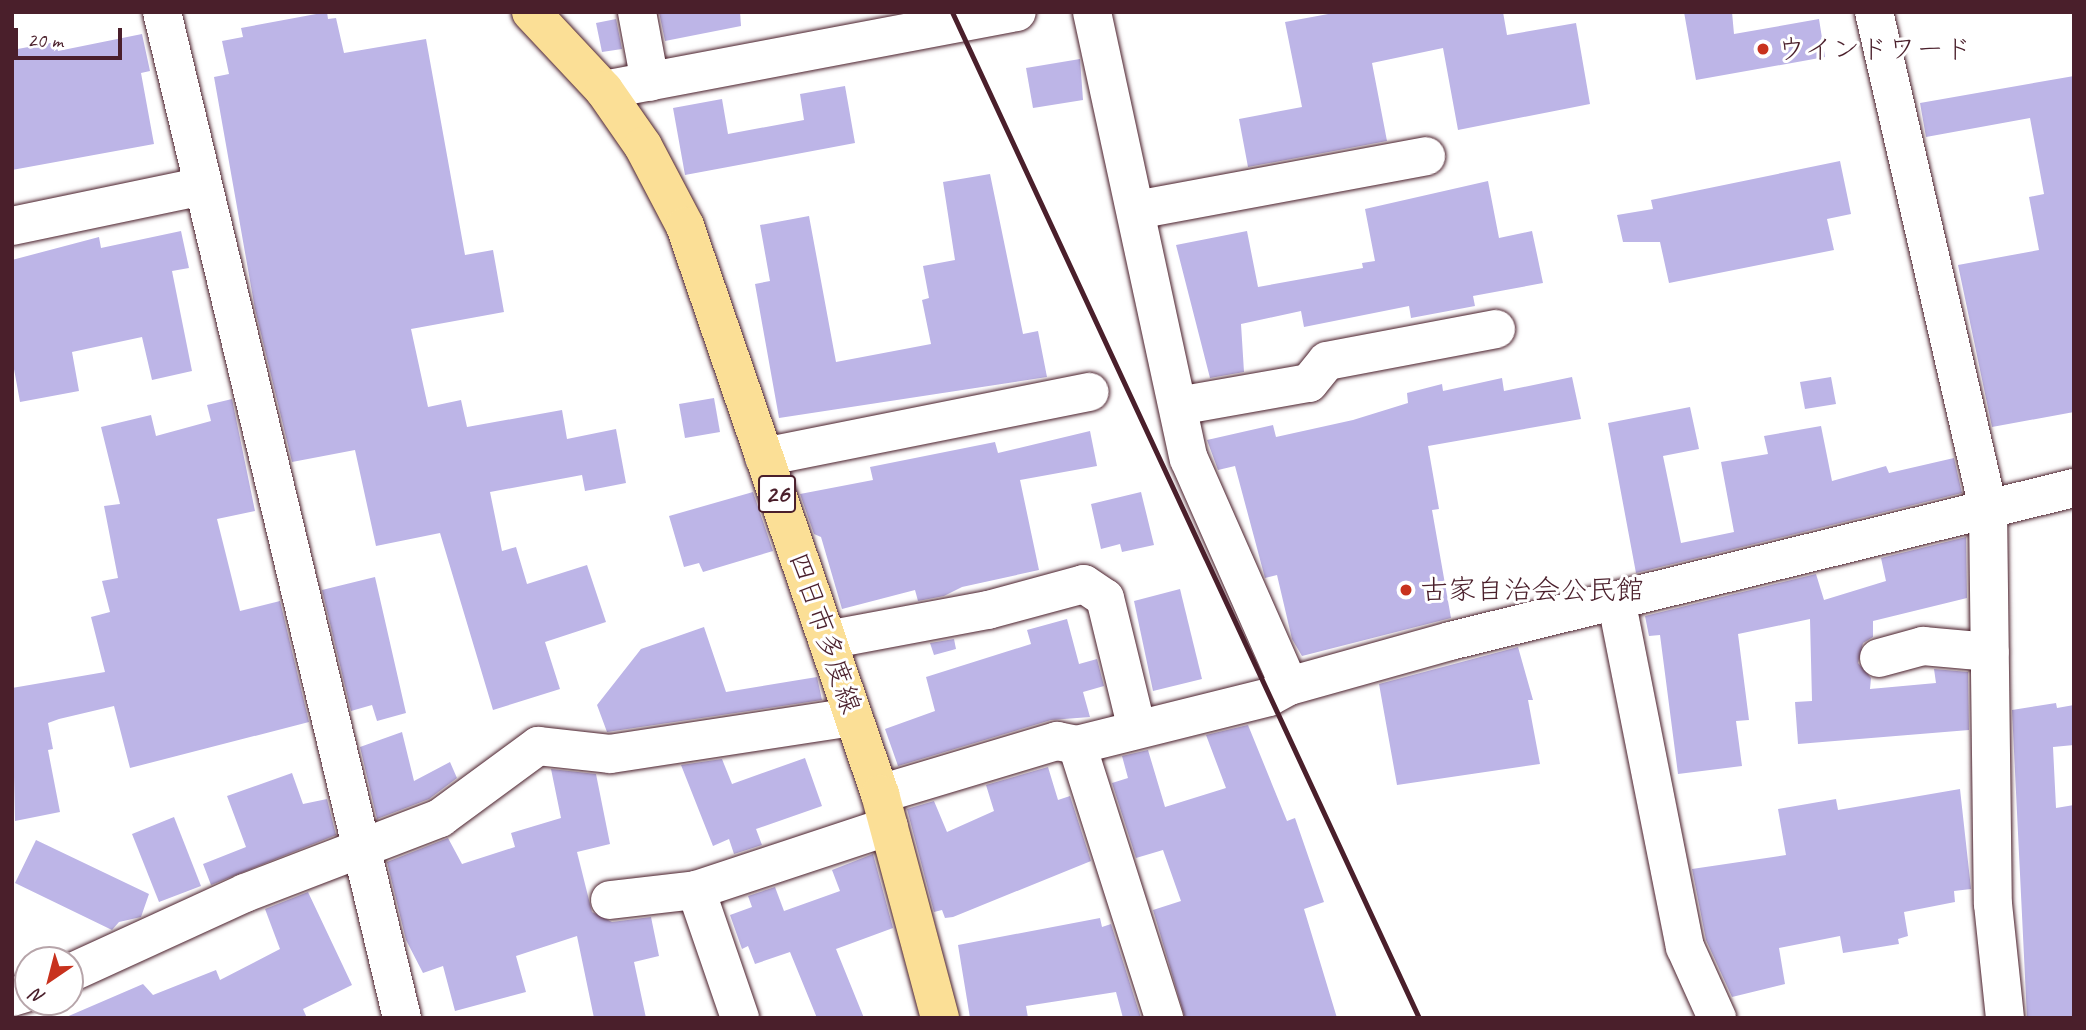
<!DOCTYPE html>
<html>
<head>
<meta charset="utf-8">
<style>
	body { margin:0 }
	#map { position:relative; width:2086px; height:1030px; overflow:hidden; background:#fff; font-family:Caveat,"Klee One",sans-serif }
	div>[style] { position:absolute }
	.building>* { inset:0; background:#bdb5e7 }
	.roads { filter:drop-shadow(0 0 2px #4a1f2b) drop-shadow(0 0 2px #4a1f2b) }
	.minor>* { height:38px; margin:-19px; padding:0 19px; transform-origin:19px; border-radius:19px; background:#fff }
	.tertiary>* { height:38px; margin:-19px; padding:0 19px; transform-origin:19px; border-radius:19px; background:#fff }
	.primary>* { height:38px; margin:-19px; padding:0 19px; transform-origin:19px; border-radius:19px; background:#fbdf96 }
	.rail>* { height:5px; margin:-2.5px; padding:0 2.5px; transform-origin:2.5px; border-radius:2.5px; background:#4a1f2b }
	.dots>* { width:19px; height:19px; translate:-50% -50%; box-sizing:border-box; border:4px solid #fff; border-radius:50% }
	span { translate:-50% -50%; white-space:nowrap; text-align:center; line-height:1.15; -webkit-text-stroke:6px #fff; paint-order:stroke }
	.shield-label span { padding:2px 5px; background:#fff; border:2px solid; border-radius:5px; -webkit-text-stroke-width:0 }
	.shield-label { font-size:26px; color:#4a1f2b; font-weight:700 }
	.poi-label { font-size:28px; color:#4a1f2b }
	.left { translate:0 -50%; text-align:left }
	.street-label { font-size:28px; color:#4a1f2b }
	.frame { position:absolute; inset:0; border:14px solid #4a1f2b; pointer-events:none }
	.north { position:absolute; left:14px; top:946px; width:70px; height:70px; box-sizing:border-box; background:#fff; border:2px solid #b7a5aa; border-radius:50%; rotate:215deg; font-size:19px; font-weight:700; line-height:28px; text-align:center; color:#4a1f2b }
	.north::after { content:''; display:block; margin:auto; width:24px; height:32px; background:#c8321e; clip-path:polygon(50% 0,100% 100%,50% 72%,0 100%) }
	.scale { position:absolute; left:14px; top:28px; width:108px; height:32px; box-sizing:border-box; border:4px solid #4a1f2b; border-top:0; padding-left:9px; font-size:21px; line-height:24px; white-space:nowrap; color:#4a1f2b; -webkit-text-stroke:5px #fff; paint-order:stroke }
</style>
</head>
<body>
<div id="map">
	<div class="building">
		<i style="clip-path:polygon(327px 12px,328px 19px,336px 18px,344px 53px,426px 39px,465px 255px,493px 250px,504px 312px,411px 329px,428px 407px,461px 400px,467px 427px,562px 410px,567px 439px,616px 429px,626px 483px,585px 491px,582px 475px,490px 492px,502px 551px,516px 547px,527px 584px,587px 565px,606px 622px,545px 642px,560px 689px,493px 710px,440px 533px,376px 546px,355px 450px,292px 462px,255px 309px,214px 77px,229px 74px,222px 41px,243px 37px,241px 28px)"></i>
		<i style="clip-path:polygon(659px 12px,740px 12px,741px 26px,665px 41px)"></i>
		<i style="clip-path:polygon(1339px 12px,1503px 12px,1507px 35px,1576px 23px,1590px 104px,1458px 130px,1443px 48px,1372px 63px,1387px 141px,1248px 167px,1239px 119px,1302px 107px,1285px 22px)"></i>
		<i style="clip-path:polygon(1684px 12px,1732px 12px,1734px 34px,1819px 19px,1825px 57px,1696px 80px)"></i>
		<i style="clip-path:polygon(616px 19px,622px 49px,602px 52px,596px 23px)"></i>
		<i style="clip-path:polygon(142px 34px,150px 71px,141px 73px,154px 144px,12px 170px,12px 50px,56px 42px,58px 51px)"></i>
		<i style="clip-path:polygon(1080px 59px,1083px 100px,1033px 108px,1026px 68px)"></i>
		<i style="clip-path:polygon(2074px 76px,2074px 412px,1992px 427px,1958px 265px,2039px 250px,2029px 197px,2044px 194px,2030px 118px,1926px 137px,1920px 103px)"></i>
		<i style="clip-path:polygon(845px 86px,855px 143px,685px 175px,673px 108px,722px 99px,728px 134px,804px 120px,800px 94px)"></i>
		<i style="clip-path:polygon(1840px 161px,1851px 214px,1827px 219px,1834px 250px,1669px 283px,1660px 242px,1623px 242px,1617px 215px,1653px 209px,1651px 200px)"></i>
		<i style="clip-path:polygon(990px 174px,1023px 334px,1038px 331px,1047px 377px,779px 418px,755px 284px,770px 281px,760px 225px,809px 216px,836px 362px,931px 344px,922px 300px,929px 298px,923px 266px,955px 260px,943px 182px)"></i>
		<i style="clip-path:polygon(1488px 181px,1499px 238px,1532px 231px,1543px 283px,1473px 296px,1475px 306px,1411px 318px,1409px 306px,1304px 327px,1301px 311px,1241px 324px,1244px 372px,1210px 378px,1176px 245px,1247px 231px,1258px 287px,1363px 268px,1362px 263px,1375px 261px,1365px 209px)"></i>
		<i style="clip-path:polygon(181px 231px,189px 268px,172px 271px,192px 371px,152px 380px,142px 337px,72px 352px,79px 391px,20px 402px,12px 358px,12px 260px,99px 237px,101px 248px)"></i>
		<i style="clip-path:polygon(1572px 377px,1581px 419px,1428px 446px,1439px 509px,1432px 510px,1451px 618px,1302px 656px,1292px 639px,1277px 575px,1265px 578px,1235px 466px,1218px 470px,1207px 440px,1273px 425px,1276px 437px,1353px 420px,1408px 403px,1407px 393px,1442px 384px,1443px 391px,1502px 378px,1504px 391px)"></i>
		<i style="clip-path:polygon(1831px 377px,1836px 404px,1805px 409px,1800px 382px)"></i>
		<i style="clip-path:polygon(714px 398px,720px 432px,685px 438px,679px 404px)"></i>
		<i style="clip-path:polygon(232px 399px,255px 511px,217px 519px,240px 611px,280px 601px,309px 722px,130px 768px,114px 706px,59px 719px,48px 723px,53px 749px,48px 750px,60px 812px,15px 821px,12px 688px,105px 672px,91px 617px,110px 612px,102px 581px,118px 578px,104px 506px,120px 504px,101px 427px,151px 415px,156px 436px,211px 421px,207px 405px)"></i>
		<i style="clip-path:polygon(1690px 407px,1699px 449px,1663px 456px,1681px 543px,1734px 532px,1721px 462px,1768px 454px,1764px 436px,1821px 426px,1832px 481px,1886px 466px,1889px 473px,1954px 458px,1962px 493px,1636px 573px,1608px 423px)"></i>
		<i style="clip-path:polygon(1090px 431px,1097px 466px,1020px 480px,1039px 570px,962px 587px,944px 596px,918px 601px,915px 590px,842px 609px,821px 537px,814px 534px,800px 494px,873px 480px,870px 467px,995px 442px,998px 453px)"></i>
		<i style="clip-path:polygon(753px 492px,773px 551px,703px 572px,699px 563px,684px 567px,669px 516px)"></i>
		<i style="clip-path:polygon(1141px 492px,1154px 545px,1122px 552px,1120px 544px,1101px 549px,1091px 504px)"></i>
		<i style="clip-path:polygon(1966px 537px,1967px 598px,1873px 621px,1873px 637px,1863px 643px,1858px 663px,1871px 678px,1870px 689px,1936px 683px,1934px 669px,1968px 672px,1969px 730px,1798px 744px,1795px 702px,1812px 701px,1810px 619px,1738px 634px,1749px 720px,1736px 721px,1742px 766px,1678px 774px,1660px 635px,1649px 636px,1645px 616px,1816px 574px,1824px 600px,1886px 581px,1881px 558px)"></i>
		<i style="clip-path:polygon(375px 577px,406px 713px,377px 721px,372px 705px,351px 711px,322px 590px)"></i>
		<i style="clip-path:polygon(1180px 589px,1202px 679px,1153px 691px,1134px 601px)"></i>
		<i style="clip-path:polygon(1067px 619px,1079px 664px,1097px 659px,1104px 686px,1083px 692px,1090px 717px,1051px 720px,898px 766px,885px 729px,935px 711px,926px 677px,1031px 644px,1027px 630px)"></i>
		<i style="clip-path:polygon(704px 627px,726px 692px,817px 677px,822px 700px,607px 732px,597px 705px,641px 649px)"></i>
		<i style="clip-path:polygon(954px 639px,956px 649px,934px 655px,930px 643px)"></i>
		<i style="clip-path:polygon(1518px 647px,1533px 700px,1528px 700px,1540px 764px,1397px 785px,1379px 684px)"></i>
		<i style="clip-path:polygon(2056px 703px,2057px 708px,2074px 705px,2074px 745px,2053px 747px,2056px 808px,2074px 805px,2074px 1018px,2027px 1018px,2012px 710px)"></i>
		<i style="clip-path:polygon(1248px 725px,1287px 821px,1295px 818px,1324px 902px,1304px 909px,1337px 1018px,1185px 1018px,1153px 910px,1181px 901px,1163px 850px,1136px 858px,1112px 783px,1128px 778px,1122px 756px,1148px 750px,1165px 807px,1226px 788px,1206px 735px)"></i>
		<i style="clip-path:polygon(402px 732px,414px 781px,450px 762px,457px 778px,429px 799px,377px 819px,360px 747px)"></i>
		<i style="clip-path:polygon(805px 758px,822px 806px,756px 829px,762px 845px,734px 854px,729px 839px,713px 846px,681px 765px,722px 759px,732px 784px)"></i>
		<i style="clip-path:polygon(1048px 767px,1058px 800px,1070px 796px,1091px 861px,953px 917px,945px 918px,942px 910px,934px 912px,907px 809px,934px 801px,947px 832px,994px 811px,986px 785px)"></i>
		<i style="clip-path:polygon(551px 769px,596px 774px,610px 844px,577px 852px,592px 912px,612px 922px,651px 917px,659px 956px,634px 962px,646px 1018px,594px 1018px,577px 936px,516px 956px,526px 992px,455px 1011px,443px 966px,423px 973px,406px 940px,387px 862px,448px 838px,462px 864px,515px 847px,511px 833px,561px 818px)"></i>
		<i style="clip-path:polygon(292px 773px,303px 804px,327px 799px,336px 835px,211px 885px,203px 864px,246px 847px,227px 796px)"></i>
		<i style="clip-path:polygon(1960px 789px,1971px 889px,1954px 891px,1955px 902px,1904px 912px,1908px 936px,1898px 939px,1899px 944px,1843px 953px,1840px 936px,1779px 948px,1785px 984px,1732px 997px,1706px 940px,1692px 869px,1786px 855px,1778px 809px,1836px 799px,1838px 810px)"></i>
		<i style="clip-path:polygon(174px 817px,201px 886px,159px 902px,132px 834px)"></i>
		<i style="clip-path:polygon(36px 840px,149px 894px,141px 917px,119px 922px,112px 930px,15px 883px)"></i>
		<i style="clip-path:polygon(873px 854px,893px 928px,836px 949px,864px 1018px,817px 1018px,790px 952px,755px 964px,748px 946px,742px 949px,730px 915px,752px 907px,748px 896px,775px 887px,784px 911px,840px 891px,832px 870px)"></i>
		<i style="clip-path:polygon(308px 892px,352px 985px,303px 1009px,307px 1018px,64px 1018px,143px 984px,153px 995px,216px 970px,220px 980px,280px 949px,265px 909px)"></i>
		<i style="clip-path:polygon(1100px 918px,1102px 927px,1111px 924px,1141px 1018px,1123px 1018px,1116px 992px,1026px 1006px,1028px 1018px,970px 1018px,958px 945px)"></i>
	</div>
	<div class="roads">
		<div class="minor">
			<i style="left:162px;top:12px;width:1034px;rotate:76.58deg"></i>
			<i style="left:637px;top:12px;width:71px;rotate:79.5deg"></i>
			<i style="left:1092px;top:12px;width:457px;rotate:77.8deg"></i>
			<i style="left:1189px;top:459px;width:248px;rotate:66.2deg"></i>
			<i style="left:1874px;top:12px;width:509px;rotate:77.06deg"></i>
			<i style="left:1988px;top:508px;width:396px;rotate:89.3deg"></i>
			<i style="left:1993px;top:904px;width:115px;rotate:84deg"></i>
			<i style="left:1136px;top:210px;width:295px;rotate:-10.5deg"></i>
			<i style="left:12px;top:226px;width:195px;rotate:-11.8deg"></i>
			<i style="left:1178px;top:406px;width:133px;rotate:-10deg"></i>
			<i style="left:1309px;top:383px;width:28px;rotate:-51deg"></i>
			<i style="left:1327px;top:361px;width:172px;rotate:-10.7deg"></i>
			<i style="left:764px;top:457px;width:332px;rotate:-11.3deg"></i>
			<i style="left:1617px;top:604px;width:350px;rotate:78.8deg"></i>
			<i style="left:1685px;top:947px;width:78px;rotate:65.7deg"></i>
			<i style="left:827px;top:640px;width:164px;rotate:-10.6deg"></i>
			<i style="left:988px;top:610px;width:99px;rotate:-15.2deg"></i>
			<i style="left:1084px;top:584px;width:25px;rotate:34deg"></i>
			<i style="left:1105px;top:598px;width:135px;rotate:76.3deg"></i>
			<i style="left:1879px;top:658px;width:46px;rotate:-15.3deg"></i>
			<i style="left:1923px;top:646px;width:67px;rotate:5.1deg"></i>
			<i style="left:1077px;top:745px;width:287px;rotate:72.3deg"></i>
			<i style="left:880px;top:794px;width:185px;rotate:-16.7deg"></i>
			<i style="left:1057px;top:741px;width:20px;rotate:11deg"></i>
			<i style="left:1077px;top:745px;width:198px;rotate:-14deg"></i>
			<i style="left:1269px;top:697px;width:23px;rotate:-29deg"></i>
			<i style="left:1289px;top:686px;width:167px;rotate:-15.6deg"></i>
			<i style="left:1450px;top:641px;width:642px;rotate:-13.78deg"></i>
			<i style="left:696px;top:890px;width:203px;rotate:-18.3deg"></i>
			<i style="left:610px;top:900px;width:87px;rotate:-6.6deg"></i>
			<i style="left:696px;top:890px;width:135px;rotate:71deg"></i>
			<i style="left:70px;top:973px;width:192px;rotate:-24.6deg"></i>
			<i style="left:245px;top:893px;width:209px;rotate:-21deg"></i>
			<i style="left:440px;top:818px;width:122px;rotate:-36.3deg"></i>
			<i style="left:538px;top:746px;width:72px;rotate:6.3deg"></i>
			<i style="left:610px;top:754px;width:246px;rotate:-8.7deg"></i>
			<i style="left:12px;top:997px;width:17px;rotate:-17deg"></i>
		</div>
		<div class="tertiary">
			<i style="left:604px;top:90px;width:420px;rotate:-10.7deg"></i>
		</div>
		<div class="primary">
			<i style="left:531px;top:12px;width:107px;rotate:46.9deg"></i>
			<i style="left:604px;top:90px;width:68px;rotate:55.1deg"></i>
			<i style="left:643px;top:146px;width:90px;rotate:62.3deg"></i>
			<i style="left:685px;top:226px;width:601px;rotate:71.05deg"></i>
			<i style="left:880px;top:794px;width:232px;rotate:75deg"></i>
		</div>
	</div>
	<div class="rail">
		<i style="left:952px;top:12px;width:1109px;rotate:65.1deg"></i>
	</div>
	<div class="dots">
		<i style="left:1763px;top:49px;background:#c8321e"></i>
		<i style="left:1406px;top:590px;background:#c8321e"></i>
	</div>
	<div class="shield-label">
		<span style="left:777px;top:494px">26</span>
	</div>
	<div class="poi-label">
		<span class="left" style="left:1777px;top:49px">ウインドワード</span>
		<span class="left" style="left:1420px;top:590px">古家自治会公民館</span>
	</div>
	<div class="street-label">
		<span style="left:825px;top:633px;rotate:71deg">四日市多度線</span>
	</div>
	<div class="frame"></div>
	<div class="north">N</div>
	<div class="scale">20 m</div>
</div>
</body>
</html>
